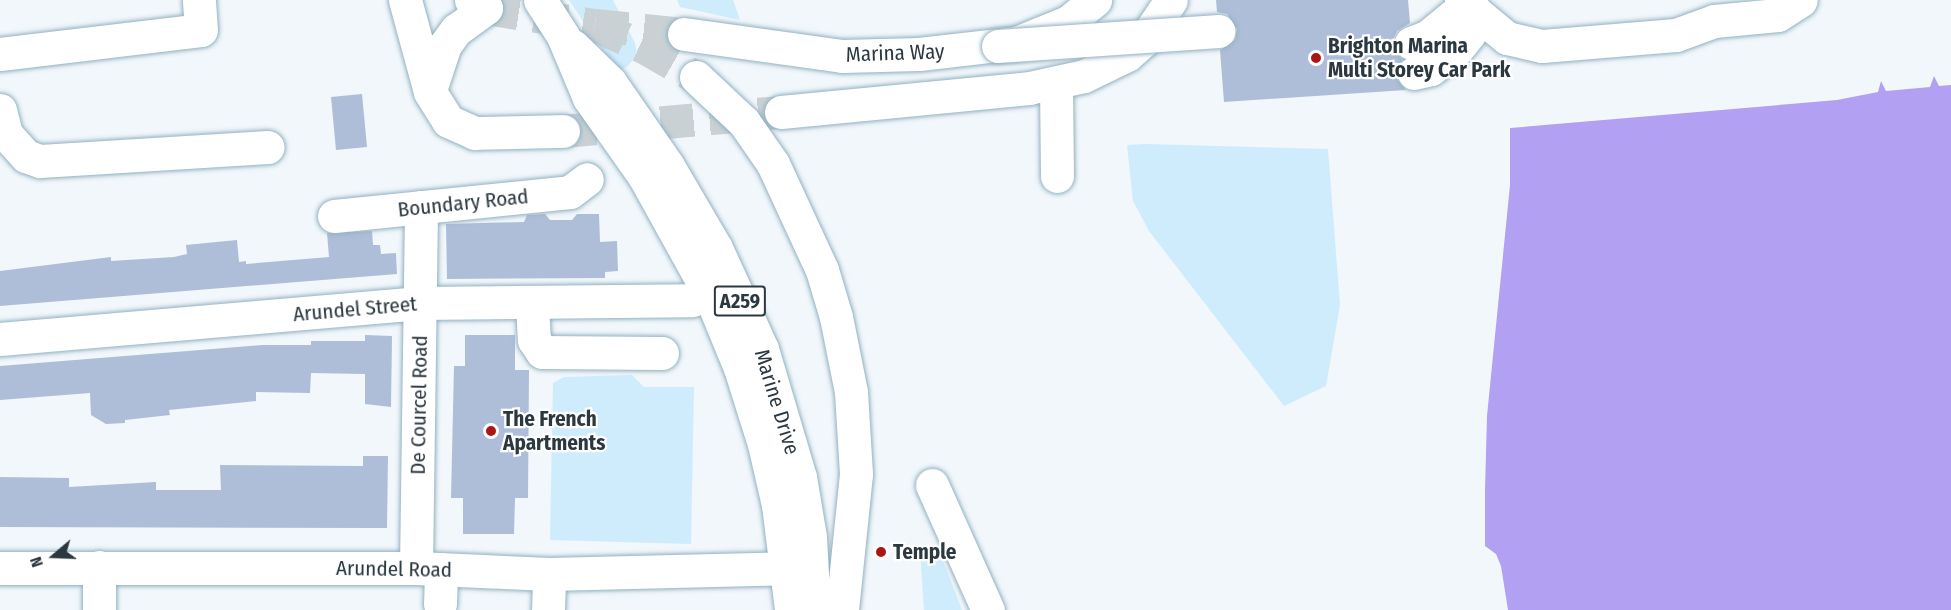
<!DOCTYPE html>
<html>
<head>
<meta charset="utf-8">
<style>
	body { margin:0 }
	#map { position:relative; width:1951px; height:610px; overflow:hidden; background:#f1f7fb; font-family:"Fira Sans Condensed",sans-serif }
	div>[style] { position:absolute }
	.green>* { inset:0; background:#ceecfc }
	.water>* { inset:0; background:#b2a0f2 }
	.building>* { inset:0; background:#aebdd8 }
	.minor-tunnel>* { height:33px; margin-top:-16.5px; transform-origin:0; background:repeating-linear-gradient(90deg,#c9d1d5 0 33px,transparent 0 49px) }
	.major-tunnel>* { height:33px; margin-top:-16.5px; transform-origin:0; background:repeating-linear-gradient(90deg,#c9d1d5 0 33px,transparent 0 49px) }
	.roads { filter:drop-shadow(0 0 2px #92b1c1) drop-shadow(0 0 2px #92b1c1) }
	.minor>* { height:33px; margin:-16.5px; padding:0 16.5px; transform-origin:16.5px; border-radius:16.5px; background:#fff }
	.major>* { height:33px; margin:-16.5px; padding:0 16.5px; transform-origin:16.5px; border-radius:16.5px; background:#fff }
	.bridges { filter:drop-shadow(0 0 2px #92b1c1) drop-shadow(0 0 2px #92b1c1) }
	.minor-bridge>* { height:33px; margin:-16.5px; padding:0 16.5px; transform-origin:16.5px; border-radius:16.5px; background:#fff }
	.dots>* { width:16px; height:16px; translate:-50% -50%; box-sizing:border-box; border:3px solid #fff; border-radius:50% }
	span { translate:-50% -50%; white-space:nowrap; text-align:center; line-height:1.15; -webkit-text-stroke:4.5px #fff; paint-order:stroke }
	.shield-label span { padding:2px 4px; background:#fff; border:2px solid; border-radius:4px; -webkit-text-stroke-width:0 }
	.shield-label { font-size:20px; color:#2b383f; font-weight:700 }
	.poi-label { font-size:21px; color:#2b383f; font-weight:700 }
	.left { translate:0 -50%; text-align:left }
	.street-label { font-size:21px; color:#2b383f }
	.north { position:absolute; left:24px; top:526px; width:60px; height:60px; -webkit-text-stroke:4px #fff; paint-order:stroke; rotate:251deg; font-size:16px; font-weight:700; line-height:24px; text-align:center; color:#2b383f }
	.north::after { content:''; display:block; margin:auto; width:21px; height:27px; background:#2b383f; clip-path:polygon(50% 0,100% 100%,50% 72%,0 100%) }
</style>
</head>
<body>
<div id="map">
	<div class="green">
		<i style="clip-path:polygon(569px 0,613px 0,635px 43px,637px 55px,627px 67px,616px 71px)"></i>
		<i style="clip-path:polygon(677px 0,733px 0,740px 20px,680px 7px)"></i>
		<i style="clip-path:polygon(1145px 144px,1328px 149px,1340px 305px,1326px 386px,1284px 406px,1149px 231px,1133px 201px,1127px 145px)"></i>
		<i style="clip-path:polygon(632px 375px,644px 387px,694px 387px,691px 544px,550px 540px,553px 383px,564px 377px)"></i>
		<i style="clip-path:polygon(920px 551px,940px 553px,962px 610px,924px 610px)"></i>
	</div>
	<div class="water">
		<i style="clip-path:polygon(1934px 76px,1939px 86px,1951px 85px,1951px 610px,1508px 610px,1501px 566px,1496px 554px,1485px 546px,1485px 490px,1487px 416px,1510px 185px,1510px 128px,1837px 100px,1878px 92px,1881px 81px,1886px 91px,1930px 87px)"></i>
	</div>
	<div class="building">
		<i style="clip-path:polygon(1216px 0,1408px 0,1410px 23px,1397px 31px,1392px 41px,1394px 50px,1402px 59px,1396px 78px,1406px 90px,1224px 102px,1220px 50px,1235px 40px,1237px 29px,1227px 14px,1217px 12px)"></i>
		<i style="clip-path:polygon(362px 94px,367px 147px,336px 150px,331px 97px)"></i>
		<i style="clip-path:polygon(545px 214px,550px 220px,572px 220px,577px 214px,599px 214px,600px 242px,617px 241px,618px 271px,605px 272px,605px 278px,447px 279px,446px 224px,524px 222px,527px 215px)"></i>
		<i style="clip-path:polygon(372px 231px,373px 245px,380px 245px,381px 254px,396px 253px,397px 274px,0 306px,0 271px,111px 257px,111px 261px,174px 257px,187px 254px,186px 245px,237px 240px,239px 262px,246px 261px,246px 264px,329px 257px,327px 233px)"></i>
		<i style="clip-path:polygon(365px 335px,392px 336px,391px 407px,365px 404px,365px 374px,311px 373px,310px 393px,256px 392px,256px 401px,169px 410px,170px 415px,125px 420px,125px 423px,106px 424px,91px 415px,90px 393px,0 400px,0 366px,262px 345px,311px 345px,311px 341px,365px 341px)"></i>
		<i style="clip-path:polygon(465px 335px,515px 335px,515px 370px,529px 370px,528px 498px,515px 498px,514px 534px,463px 534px,463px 498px,451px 498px,454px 366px,465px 366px)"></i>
		<i style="clip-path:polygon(363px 456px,388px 456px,387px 528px,0 527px,0 477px,69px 478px,69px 487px,156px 482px,156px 490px,221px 490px,220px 465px,363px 466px)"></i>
	</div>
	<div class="minor-tunnel">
		<i style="left:486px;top:8px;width:110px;rotate:8.9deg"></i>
		<i style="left:595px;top:25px;width:89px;rotate:5.8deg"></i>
		<i style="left:563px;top:131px;width:219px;rotate:-5deg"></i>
	</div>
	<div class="major-tunnel">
		<i style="left:595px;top:25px;width:54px;rotate:24.2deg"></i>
		<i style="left:644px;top:47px;width:60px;rotate:30deg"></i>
	</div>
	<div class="roads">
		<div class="minor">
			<i style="left:405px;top:0;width:95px;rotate:74.8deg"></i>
			<i style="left:430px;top:92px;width:34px;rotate:58deg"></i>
			<i style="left:448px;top:121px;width:30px;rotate:24deg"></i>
			<i style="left:475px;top:133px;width:88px;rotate:-1.3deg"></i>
			<i style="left:1461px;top:0;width:60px;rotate:39.6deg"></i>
			<i style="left:1507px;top:38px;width:36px;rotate:13deg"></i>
			<i style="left:1542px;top:46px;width:134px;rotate:-4.7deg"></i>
			<i style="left:1676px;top:35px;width:40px;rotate:-20.2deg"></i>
			<i style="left:1714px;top:21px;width:64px;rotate:-5.4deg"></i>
			<i style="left:1778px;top:15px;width:27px;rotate:-33deg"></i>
			<i style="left:684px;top:34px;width:160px;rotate:7.9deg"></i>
			<i style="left:842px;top:56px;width:77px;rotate:-1.5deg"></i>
			<i style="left:919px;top:54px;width:98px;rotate:-6.5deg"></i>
			<i style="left:1016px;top:43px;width:56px;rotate:-22deg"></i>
			<i style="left:1068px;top:22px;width:35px;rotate:-39deg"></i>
			<i style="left:1411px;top:43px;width:17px;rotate:-21deg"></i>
			<i style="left:1427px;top:37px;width:50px;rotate:-39.4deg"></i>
			<i style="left:0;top:54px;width:202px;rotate:-6.8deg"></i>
			<i style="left:201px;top:30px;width:30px;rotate:-94deg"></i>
			<i style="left:1414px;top:73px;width:17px;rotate:-13deg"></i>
			<i style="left:1431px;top:69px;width:33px;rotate:-38deg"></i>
			<i style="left:1457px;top:49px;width:19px;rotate:-51deg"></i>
			<i style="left:1469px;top:34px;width:23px;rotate:-72deg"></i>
			<i style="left:1056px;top:83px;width:93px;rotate:89.4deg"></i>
			<i style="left:430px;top:90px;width:47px;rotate:-71.6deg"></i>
			<i style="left:445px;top:45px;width:19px;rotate:-54deg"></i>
			<i style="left:456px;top:30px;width:37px;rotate:-36deg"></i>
			<i style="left:486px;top:8px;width:17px;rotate:-152deg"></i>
			<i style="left:0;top:110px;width:25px;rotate:76deg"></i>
			<i style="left:6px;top:134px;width:30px;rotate:48deg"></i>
			<i style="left:26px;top:156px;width:15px;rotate:20deg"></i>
			<i style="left:40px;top:161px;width:228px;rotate:-3.5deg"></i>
			<i style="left:781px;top:112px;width:249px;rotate:-5.5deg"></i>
			<i style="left:1029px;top:88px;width:56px;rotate:-12.3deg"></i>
			<i style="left:1084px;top:76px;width:48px;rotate:-26deg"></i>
			<i style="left:1127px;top:55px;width:23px;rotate:-41deg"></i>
			<i style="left:1144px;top:40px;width:48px;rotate:-56deg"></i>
			<i style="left:334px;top:216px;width:237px;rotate:-5.8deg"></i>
			<i style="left:570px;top:192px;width:21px;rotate:-37deg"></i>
			<i style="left:532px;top:304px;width:36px;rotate:87deg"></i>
			<i style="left:534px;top:340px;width:14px;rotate:56deg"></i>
			<i style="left:542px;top:352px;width:120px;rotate:0.5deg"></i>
			<i style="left:0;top:339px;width:422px;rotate:-4.9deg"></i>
			<i style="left:420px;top:303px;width:272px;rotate:-0.6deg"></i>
			<i style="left:692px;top:300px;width:19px;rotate:-16deg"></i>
			<i style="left:932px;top:485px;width:137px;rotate:65.9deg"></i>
			<i style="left:416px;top:568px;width:361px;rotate:-89.2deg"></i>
			<i style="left:440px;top:604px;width:35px;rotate:-88deg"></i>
			<i style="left:99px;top:610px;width:43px;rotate:-90deg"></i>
			<i style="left:548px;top:610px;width:36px;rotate:-88deg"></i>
		</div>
		<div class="major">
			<i style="left:540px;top:0;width:43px;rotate:57.4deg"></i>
			<i style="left:563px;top:36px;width:67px;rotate:67.2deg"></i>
			<i style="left:589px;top:98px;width:95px;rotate:54.8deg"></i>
			<i style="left:644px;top:176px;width:136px;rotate:61deg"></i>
			<i style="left:710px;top:295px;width:79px;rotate:67.7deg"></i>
			<i style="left:740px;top:368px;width:80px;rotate:72.5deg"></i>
			<i style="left:764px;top:444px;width:63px;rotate:77.1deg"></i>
			<i style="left:778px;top:505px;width:106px;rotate:82.9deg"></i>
			<i style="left:573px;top:46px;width:52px;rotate:44.2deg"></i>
			<i style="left:610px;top:82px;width:102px;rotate:55.4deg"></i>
			<i style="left:668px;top:166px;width:95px;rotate:59.7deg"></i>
			<i style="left:716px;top:248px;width:111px;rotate:65.5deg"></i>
			<i style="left:762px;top:349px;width:134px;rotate:73.5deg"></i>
			<i style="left:800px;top:477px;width:61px;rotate:80.5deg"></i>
			<i style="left:810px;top:537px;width:73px;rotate:86.9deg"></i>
			<i style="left:696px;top:77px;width:66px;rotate:43.2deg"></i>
			<i style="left:744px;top:122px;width:51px;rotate:55.4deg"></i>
			<i style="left:773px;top:164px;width:117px;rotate:65.2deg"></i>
			<i style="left:822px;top:270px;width:49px;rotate:73.4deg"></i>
			<i style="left:836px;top:317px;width:76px;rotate:78.7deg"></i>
			<i style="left:851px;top:392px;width:82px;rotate:86.5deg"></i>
			<i style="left:856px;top:474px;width:137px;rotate:95.9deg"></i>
			<i style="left:0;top:568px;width:416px"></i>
			<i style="left:416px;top:568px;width:133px;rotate:2.6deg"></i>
			<i style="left:549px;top:574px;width:238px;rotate:-1.4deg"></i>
		</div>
	</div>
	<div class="bridges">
		<div class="minor-bridge">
			<i style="left:998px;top:46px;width:221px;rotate:-3.9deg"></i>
		</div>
	</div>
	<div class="dots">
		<i style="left:1316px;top:58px;background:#aa1616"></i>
		<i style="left:491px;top:431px;background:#aa1616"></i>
		<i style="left:881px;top:552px;background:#aa1616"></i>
	</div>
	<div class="shield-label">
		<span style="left:740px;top:301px">A259</span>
	</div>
	<div class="poi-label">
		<span class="left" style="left:1328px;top:58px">Brighton Marina<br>Multi Storey Car Park</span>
		<span class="left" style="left:503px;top:431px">The French<br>Apartments</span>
		<span class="left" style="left:893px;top:552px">Temple</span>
	</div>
	<div class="street-label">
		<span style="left:895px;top:53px;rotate:-2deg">Marina Way</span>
		<span style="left:463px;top:203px;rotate:-6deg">Boundary Road</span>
		<span style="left:355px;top:309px;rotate:-5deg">Arundel Street</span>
		<span style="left:777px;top:402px;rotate:73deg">Marine Drive</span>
		<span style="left:419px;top:405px;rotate:-89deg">De Courcel Road</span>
		<span style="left:394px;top:569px;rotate:1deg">Arundel Road</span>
	</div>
	<div class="north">N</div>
</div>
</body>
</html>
